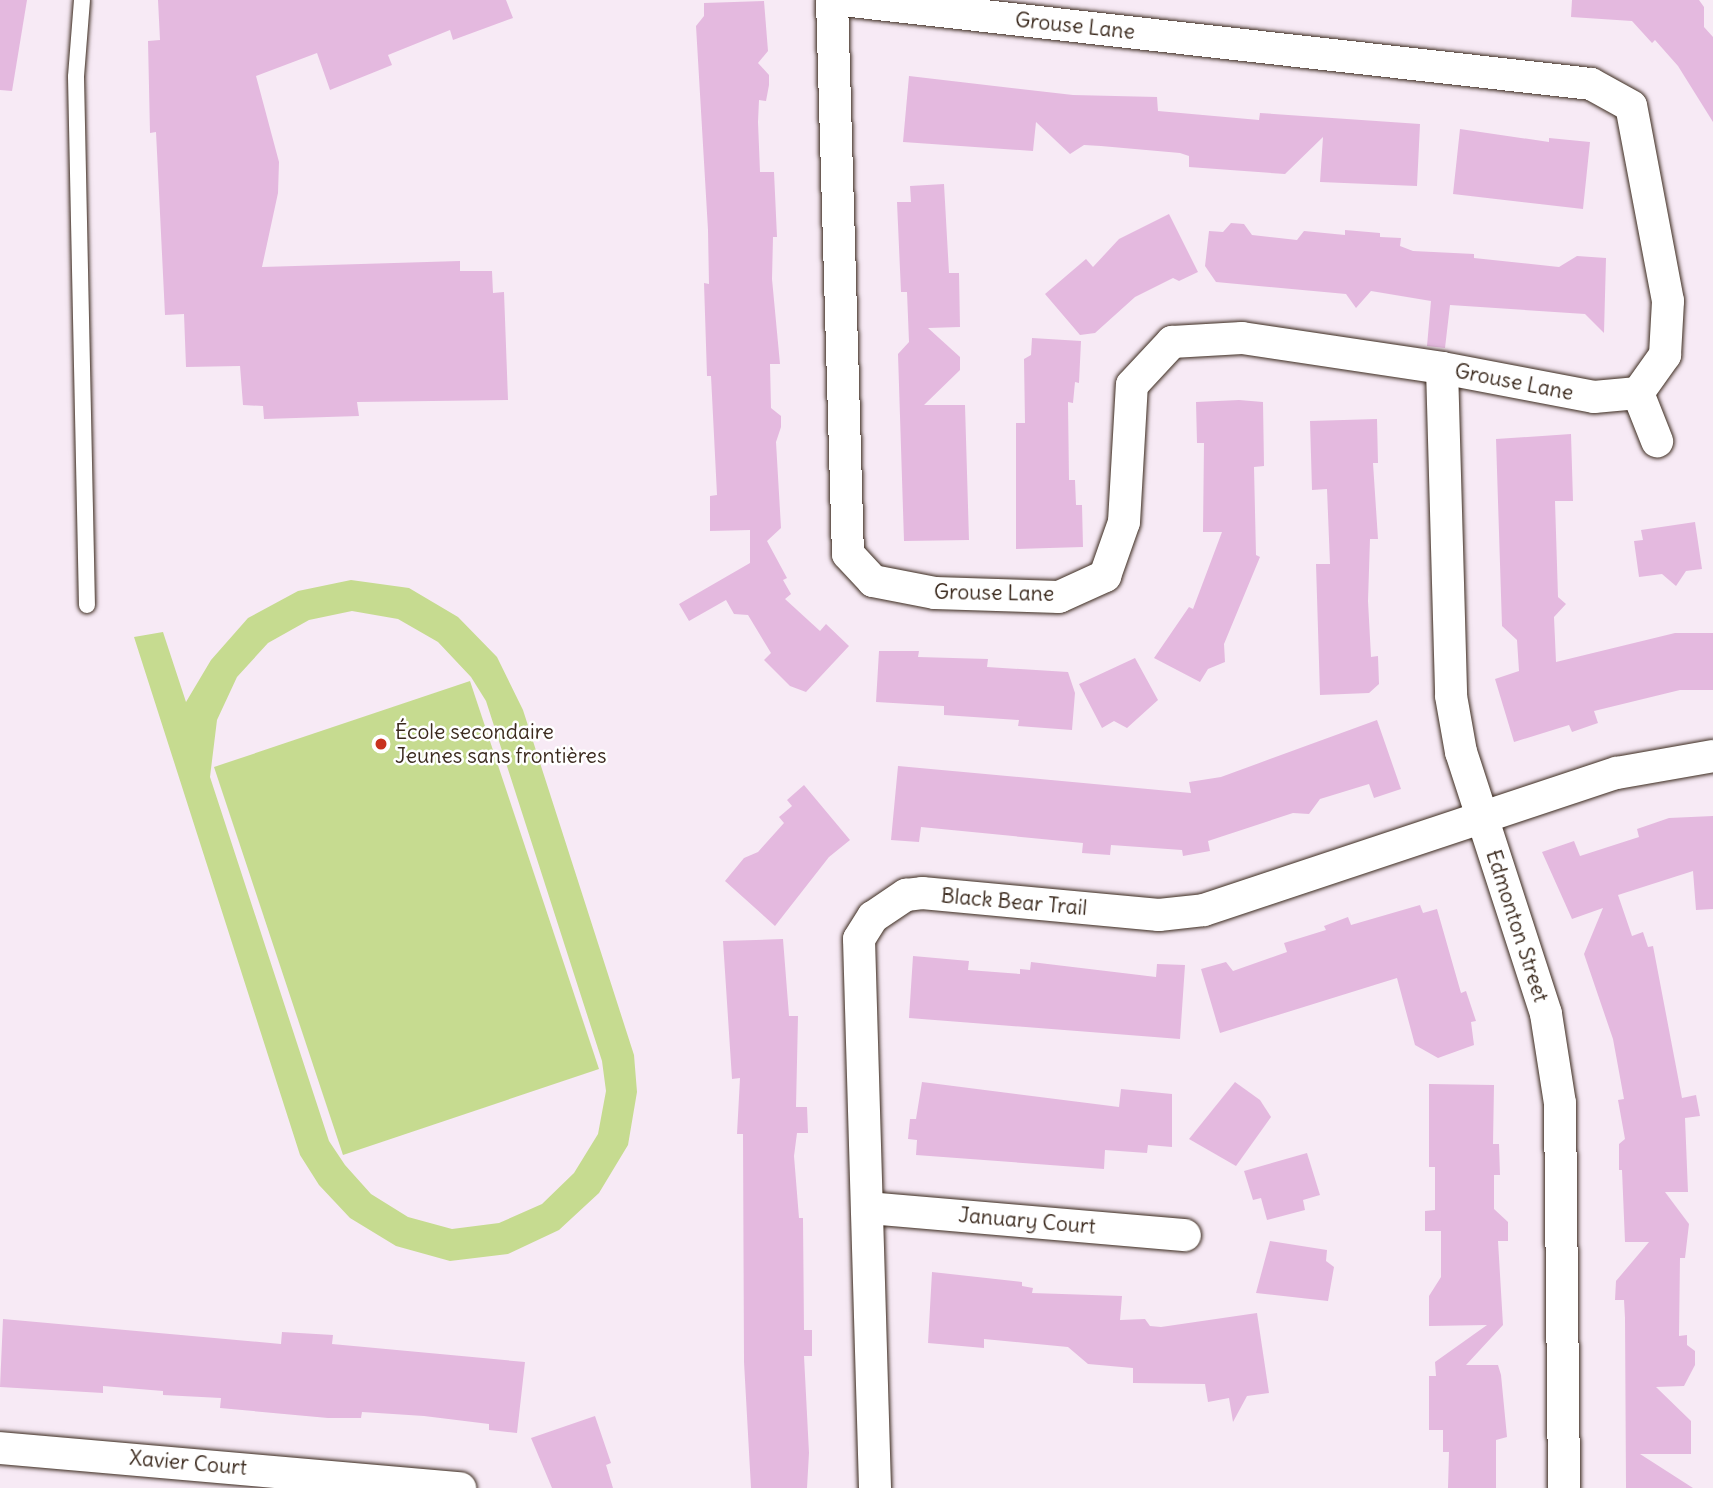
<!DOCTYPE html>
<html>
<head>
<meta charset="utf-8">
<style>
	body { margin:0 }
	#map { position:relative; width:1713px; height:1488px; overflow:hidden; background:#f7eaf5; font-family:Delius,sans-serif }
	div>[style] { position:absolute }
	.green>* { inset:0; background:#c6db90 }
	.building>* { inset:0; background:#e4b9df }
	.roads { filter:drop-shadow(0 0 2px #3b2a1e) drop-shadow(0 0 2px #3b2a1e) }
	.service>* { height:16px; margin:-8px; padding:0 8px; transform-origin:8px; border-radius:8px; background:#fff }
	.minor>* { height:32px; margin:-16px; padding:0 16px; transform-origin:16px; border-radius:16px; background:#fff }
	.dots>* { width:19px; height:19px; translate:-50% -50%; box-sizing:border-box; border:4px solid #fff; border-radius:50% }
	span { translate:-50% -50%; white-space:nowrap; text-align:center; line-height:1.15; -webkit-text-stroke:5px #fff; paint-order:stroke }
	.street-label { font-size:21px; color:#3b2a1e }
	.poi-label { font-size:21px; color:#3b2a1e }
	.left { translate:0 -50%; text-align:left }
</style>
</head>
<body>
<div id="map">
	<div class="green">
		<i style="clip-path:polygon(evenodd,351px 580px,409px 588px,458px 617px,497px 657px,523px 710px,634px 1055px,637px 1092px,628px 1145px,599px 1193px,559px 1230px,508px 1254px,450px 1261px,396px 1246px,350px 1218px,319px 1185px,300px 1155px,134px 637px,163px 632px,186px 702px,211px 660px,248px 618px,298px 591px,351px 580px,352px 611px,398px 619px,438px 642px,471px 677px,486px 701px,602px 1061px,606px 1091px,598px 1134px,574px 1173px,542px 1204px,499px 1223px,452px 1229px,408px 1217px,371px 1194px,345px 1165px,329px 1141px,210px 777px,217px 720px,237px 677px,268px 643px,309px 620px,352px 611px)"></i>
		<i style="clip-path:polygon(470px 681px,599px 1069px,343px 1155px,214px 767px)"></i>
	</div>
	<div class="building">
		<i style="clip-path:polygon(0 0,27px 0,12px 91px,0 90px)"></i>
		<i style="clip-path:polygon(158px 0,506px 0,513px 18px,453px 40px,450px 30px,388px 55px,392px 65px,330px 90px,317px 53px,256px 76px,279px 162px,278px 193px,262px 267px,460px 261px,460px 271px,492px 271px,493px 293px,504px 292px,508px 400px,357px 402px,359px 416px,264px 419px,263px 406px,243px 405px,240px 366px,186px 367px,184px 314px,165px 315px,156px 132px,150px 133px,148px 41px,160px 40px)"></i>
		<i style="clip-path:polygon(1572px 0,1699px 0,1704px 7px,1704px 27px,1713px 37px,1713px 122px,1678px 66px,1655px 40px,1652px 43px,1632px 21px,1571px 17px)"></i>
		<i style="clip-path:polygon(764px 1px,768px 51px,758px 63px,769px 75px,769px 85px,766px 101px,759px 100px,758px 122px,760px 172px,774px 172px,777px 237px,773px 237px,772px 279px,780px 364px,770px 364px,771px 408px,781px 416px,781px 427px,776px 442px,781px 528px,767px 541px,787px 578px,783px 580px,791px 594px,785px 599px,820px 631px,826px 624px,849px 646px,806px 692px,790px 686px,764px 660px,771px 653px,748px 615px,734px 614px,726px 600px,689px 621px,679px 604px,750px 563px,750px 530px,710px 531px,710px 496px,717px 495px,711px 376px,707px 376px,704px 283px,709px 284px,708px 230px,696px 26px,704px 16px,704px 3px)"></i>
		<i style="clip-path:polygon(909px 76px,1073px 95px,1157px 97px,1158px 111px,1259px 120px,1260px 113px,1420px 124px,1417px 186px,1320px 182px,1323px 137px,1285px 174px,1189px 167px,1189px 156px,1180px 153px,1101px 146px,1084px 145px,1070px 154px,1036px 122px,1033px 151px,903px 142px)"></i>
		<i style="clip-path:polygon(1460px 129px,1549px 142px,1549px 138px,1590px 142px,1583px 209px,1453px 194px)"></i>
		<i style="clip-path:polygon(944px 184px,949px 273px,959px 273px,960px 327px,928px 328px,960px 357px,960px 370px,924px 405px,965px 405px,969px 540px,904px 541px,898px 354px,909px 342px,907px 292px,901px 292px,897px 202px,911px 202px,910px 186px)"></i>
		<i style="clip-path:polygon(1169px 214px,1198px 272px,1179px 281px,1173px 278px,1135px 297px,1095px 333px,1080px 335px,1045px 294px,1086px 259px,1093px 267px,1119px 239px)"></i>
		<i style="clip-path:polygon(1231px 223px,1244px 224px,1252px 235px,1297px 240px,1304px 231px,1345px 235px,1345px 230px,1380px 233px,1380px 237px,1401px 238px,1400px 246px,1413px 251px,1474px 254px,1474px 258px,1559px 267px,1577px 256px,1606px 258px,1604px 333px,1585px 314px,1450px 305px,1445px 348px,1427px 346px,1431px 301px,1371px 291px,1356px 308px,1346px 294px,1216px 282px,1205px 266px,1209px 231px,1223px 232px)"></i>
		<i style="clip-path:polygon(1032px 338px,1081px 341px,1079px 383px,1075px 382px,1073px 403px,1068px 402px,1069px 480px,1075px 480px,1076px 505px,1082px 505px,1083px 547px,1016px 549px,1016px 423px,1025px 423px,1024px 359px,1031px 355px)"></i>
		<i style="clip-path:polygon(1239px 400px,1263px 402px,1264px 466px,1254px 467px,1256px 555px,1260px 557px,1224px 644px,1225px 662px,1208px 669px,1200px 682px,1154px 658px,1189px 607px,1193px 609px,1222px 532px,1203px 532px,1204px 443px,1197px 443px,1196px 402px)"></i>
		<i style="clip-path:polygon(1377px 419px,1378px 463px,1373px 463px,1378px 539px,1370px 539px,1368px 601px,1371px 657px,1378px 656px,1379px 684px,1369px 693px,1320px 695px,1316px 564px,1330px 564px,1327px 489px,1312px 490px,1310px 421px)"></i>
		<i style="clip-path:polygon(1571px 434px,1573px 501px,1555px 501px,1558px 597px,1566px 604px,1554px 617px,1556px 662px,1675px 633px,1713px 633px,1713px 690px,1680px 690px,1594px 711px,1598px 723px,1572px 732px,1569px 725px,1514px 742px,1495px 679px,1519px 671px,1517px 640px,1502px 626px,1496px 439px)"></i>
		<i style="clip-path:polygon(1695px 522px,1702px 569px,1686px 571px,1676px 586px,1662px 574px,1639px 577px,1634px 541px,1643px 540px,1641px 530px)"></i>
		<i style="clip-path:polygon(879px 651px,919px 651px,918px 657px,988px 659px,987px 667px,1068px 672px,1075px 693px,1072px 730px,1018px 726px,1019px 720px,944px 715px,944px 706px,876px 702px)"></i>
		<i style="clip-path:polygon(1135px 658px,1158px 700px,1127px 728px,1114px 721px,1102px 728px,1079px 684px)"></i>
		<i style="clip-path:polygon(1377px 720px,1401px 789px,1374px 798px,1369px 784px,1320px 799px,1309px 814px,1293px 813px,1208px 841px,1210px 851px,1183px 856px,1182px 850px,1111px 845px,1110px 855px,1082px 853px,1083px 843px,921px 827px,919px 842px,891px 840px,898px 766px,1191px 793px,1189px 782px,1221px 777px)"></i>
		<i style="clip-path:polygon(804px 785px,850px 840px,829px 857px,775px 926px,725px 881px,744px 858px,758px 852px,784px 823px,779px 817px,792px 806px,787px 800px)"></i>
		<i style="clip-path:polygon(1713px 816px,1713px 909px,1696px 910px,1693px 871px,1618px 895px,1632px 936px,1643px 932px,1648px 947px,1653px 946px,1682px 1098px,1696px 1095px,1700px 1116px,1685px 1118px,1688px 1192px,1665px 1192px,1689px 1224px,1685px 1258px,1680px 1258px,1679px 1336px,1687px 1335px,1687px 1345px,1695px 1351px,1695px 1365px,1684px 1386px,1656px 1387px,1691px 1421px,1691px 1454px,1640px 1454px,1693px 1488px,1626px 1488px,1625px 1318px,1624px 1300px,1615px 1300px,1616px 1281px,1649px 1242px,1625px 1242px,1622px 1170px,1619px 1170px,1619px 1144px,1625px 1139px,1618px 1100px,1624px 1099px,1613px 1039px,1584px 954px,1603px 908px,1572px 919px,1542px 852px,1574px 841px,1580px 856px,1639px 837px,1637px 829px,1669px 818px)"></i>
		<i style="clip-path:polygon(1420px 905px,1423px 913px,1437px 909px,1461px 993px,1466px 991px,1476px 1021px,1471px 1022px,1474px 1045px,1438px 1058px,1415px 1045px,1397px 978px,1220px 1033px,1201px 969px,1226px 962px,1233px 971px,1287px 952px,1284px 943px,1326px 930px,1324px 926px,1348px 917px,1351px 925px)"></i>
		<i style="clip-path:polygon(783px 939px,789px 1016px,798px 1016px,796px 1107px,807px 1107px,808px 1133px,797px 1133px,794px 1156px,799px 1218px,803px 1218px,804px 1330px,812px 1330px,812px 1356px,804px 1356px,809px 1453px,807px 1488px,751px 1488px,744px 1362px,743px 1134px,737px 1134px,740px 1078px,732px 1079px,723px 941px)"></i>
		<i style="clip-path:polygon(913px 956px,969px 961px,968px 970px,1020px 974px,1020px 969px,1030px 970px,1031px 962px,1156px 977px,1157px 964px,1185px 965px,1180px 1039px,909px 1018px)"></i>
		<i style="clip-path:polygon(922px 1082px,1119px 1107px,1121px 1089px,1172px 1094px,1172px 1147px,1148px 1145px,1147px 1153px,1105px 1150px,1104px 1169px,916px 1155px,917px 1140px,908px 1139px,910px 1119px,916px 1119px)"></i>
		<i style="clip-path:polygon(1235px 1082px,1260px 1100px,1271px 1117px,1236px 1166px,1189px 1139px)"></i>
		<i style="clip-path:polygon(1429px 1084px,1494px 1085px,1493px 1144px,1499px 1144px,1500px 1175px,1494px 1175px,1494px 1209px,1508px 1222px,1508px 1241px,1498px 1241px,1503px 1325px,1466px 1365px,1498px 1365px,1501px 1375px,1507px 1437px,1496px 1440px,1496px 1488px,1448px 1488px,1449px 1452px,1443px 1452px,1443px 1430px,1429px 1430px,1429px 1376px,1436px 1376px,1435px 1362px,1487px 1325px,1429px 1326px,1429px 1296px,1441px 1277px,1441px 1231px,1425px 1231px,1425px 1211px,1435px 1210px,1435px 1167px,1429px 1167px)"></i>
		<i style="clip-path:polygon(1307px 1153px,1320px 1195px,1303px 1200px,1305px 1210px,1267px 1220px,1261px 1198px,1253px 1200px,1244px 1171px)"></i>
		<i style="clip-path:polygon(1270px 1241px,1327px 1250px,1326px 1261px,1334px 1267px,1328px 1301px,1256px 1293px)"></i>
		<i style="clip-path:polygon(932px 1272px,1022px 1282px,1022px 1286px,1033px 1288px,1032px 1293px,1122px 1296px,1120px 1320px,1145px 1319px,1150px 1326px,1161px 1327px,1257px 1313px,1269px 1393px,1247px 1396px,1233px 1422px,1229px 1398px,1208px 1402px,1205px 1384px,1133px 1383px,1133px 1368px,1088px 1364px,1068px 1347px,984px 1339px,984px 1348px,928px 1343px)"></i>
		<i style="clip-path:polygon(3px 1319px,281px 1344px,282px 1332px,333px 1335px,332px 1344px,525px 1362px,517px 1433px,489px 1430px,489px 1424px,424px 1416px,362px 1412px,361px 1418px,328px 1418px,220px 1408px,221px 1398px,163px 1395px,163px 1391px,103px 1386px,103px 1393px,0 1387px)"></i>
		<i style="clip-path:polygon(595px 1416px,611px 1463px,606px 1465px,613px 1488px,552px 1488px,531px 1438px)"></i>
	</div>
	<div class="roads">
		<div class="service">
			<i style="left:82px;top:0;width:77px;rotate:94.5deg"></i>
			<i style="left:76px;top:77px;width:528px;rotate:88.81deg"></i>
		</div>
		<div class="minor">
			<i style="left:832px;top:0;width:554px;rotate:88.35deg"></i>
			<i style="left:848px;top:554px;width:37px;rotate:47deg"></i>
			<i style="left:873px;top:581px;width:63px;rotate:11deg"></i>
			<i style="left:935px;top:593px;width:124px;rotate:1.8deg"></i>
			<i style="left:1059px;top:597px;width:51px;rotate:-24.5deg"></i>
			<i style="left:1105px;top:576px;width:57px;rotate:-70.6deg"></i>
			<i style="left:1124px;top:522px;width:137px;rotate:-86.7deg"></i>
			<i style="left:1132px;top:385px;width:59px;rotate:-47.1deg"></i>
			<i style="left:1172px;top:342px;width:70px;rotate:-3.3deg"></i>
			<i style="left:1242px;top:338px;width:202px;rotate:8.5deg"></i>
			<i style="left:1442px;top:368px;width:155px;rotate:10.8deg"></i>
			<i style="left:1594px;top:397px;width:44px;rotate:-5.2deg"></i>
			<i style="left:1638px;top:393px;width:47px;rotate:-54.6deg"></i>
			<i style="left:1665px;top:355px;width:54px;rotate:-86.8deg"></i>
			<i style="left:1668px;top:301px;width:198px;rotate:-100.7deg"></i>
			<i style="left:1631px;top:106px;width:46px;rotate:-151.2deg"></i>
			<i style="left:1591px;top:84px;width:754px;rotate:-173.6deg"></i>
			<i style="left:1442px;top:368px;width:328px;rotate:88.4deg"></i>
			<i style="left:1451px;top:696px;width:57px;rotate:79.9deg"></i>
			<i style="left:1461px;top:752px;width:275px;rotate:72deg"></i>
			<i style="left:1546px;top:1014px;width:90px;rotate:81.1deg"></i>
			<i style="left:1560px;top:1103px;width:385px;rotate:89.4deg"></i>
			<i style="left:1638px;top:393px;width:52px;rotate:68.4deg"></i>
			<i style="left:868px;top:1208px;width:318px;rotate:4.9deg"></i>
			<i style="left:0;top:1448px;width:462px;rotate:5deg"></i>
			<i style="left:875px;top:1488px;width:549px;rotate:-91.67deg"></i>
			<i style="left:859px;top:939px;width:26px;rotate:-58deg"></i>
			<i style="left:873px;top:917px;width:40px;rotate:-34deg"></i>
			<i style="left:906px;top:895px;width:16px;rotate:-7deg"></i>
			<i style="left:922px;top:893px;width:238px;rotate:5.3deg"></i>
			<i style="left:1159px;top:915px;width:45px;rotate:-6.3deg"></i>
			<i style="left:1204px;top:910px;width:435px;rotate:-18.4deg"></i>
			<i style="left:1617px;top:773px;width:97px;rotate:-10deg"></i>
		</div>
	</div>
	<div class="dots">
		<i style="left:381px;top:744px;background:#c8321e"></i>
	</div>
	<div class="street-label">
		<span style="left:1075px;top:26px;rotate:6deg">Grouse Lane</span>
		<span style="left:1514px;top:382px;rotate:11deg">Grouse Lane</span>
		<span style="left:994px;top:593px;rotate:1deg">Grouse Lane</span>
		<span style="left:1014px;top:902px;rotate:5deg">Black Bear Trail</span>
		<span style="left:1517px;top:926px;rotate:72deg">Edmonton Street</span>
		<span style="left:1027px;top:1221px;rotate:5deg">January Court</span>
		<span style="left:188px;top:1463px;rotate:5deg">Xavier Court</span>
	</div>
	<div class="poi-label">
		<span class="left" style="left:395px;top:744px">École secondaire<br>Jeunes sans frontières</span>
	</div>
</div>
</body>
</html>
